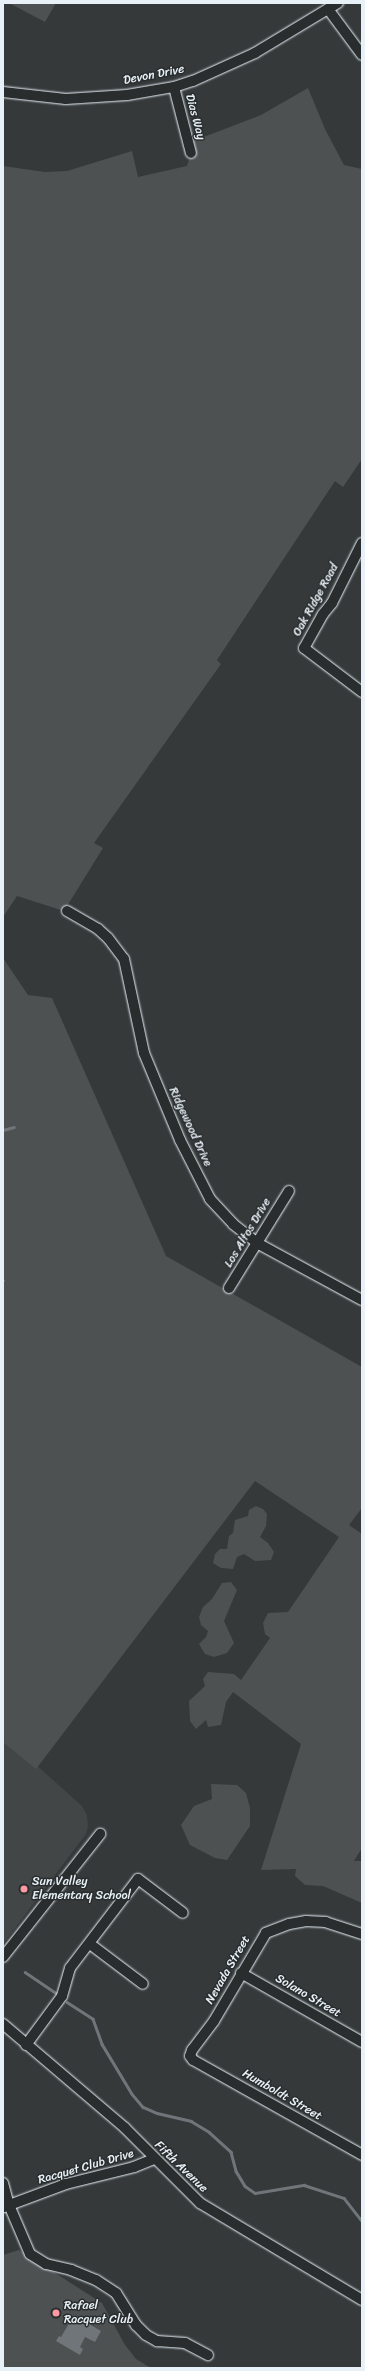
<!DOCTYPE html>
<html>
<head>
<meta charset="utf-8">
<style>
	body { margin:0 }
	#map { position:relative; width:365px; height:2371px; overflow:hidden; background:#35393a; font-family:Sriracha,sans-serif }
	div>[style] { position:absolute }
	.built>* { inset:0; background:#424647 }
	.green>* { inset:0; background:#4d5152 }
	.water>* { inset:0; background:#707579 }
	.stream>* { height:2.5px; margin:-1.25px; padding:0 1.25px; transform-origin:1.25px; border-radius:1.25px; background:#707579 }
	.roads { filter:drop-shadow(0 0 1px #e8f1f8) drop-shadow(0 0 1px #e8f1f8) }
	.minor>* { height:10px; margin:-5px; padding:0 5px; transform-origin:5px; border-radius:5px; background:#2a2d2e }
	.dots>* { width:11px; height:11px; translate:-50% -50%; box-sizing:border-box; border:2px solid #2a2d2e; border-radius:50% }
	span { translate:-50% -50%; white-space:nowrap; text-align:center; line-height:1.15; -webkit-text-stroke:3px #2a2d2e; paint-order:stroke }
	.street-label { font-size:12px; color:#e8f1f8 }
	.poi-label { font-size:12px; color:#e8f1f8 }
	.left { translate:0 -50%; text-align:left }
	.frame { position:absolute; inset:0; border:4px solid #e8f1f8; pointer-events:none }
</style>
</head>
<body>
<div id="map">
	<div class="built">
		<i style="clip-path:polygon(3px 1735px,82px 1806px,87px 1815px,88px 1827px,86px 1834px,3px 1944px)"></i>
	</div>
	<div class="green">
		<i style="clip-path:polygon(9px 3px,56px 3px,45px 22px)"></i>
		<i style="clip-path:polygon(308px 88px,325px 129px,344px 165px,362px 169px,362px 459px,343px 487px,335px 481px,217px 660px,221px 664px,94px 843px,103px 848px,64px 911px,17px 896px,3px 917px,3px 166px,45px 172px,67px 171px,132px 151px,138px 177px,187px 166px,191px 153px,188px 143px,261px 115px)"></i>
		<i style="clip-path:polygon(3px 958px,28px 995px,52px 998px,166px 1256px,362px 1367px,362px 1508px,349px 1525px,362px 1534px,362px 1848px,354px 1861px,362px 1861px,362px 1903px,323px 1886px,305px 1885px,295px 1876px,296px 1869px,261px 1870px,301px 1744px,233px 1692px,226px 1702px,221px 1725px,208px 1727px,206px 1720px,196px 1729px,190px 1721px,189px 1701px,205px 1686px,203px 1679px,208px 1672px,234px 1674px,241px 1680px,270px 1638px,265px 1634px,263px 1623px,268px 1613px,288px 1612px,339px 1537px,255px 1481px,36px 1769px,3px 1742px)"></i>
		<i style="clip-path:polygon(256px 1506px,263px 1509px,267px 1514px,266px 1526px,260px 1537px,268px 1543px,274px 1552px,271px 1560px,255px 1561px,244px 1554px,237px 1557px,233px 1569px,221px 1568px,213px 1563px,215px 1554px,220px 1549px,227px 1549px,229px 1536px,233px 1533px,235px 1520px,248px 1516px,249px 1510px)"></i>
		<i style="clip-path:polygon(231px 1582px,237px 1590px,224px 1621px,234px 1643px,227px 1653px,214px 1657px,205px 1654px,199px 1644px,206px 1637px,208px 1631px,201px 1625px,199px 1617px,203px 1607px,212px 1599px,222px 1583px)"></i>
		<i style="clip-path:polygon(211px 1784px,237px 1785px,246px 1793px,250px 1808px,250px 1826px,227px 1860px,215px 1858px,190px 1845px,181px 1825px,194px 1806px,212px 1799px)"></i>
		<i style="clip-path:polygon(19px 2250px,102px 2303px,125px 2345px,136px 2359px,151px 2368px,3px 2368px,3px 2255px)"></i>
	</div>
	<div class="water">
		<i style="clip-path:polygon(74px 2315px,101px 2331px,95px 2342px,85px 2337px,80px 2347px,83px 2349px,80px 2355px,56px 2341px,59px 2336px,61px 2337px)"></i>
	</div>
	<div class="stream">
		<i style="left:3px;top:1130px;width:11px;rotate:-15deg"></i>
		<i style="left:3px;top:1281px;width:1px"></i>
		<i style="left:25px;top:1972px;width:37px;rotate:34deg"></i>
		<i style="left:67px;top:2002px;width:31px;rotate:33deg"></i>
		<i style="left:93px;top:2019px;width:27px;rotate:70deg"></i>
		<i style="left:102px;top:2044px;width:58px;rotate:59deg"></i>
		<i style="left:132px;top:2094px;width:17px;rotate:50deg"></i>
		<i style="left:143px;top:2107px;width:15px;rotate:23deg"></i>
		<i style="left:157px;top:2113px;width:35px;rotate:13deg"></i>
		<i style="left:191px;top:2121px;width:21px;rotate:31deg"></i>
		<i style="left:209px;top:2132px;width:30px;rotate:42deg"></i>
		<i style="left:231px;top:2152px;width:20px;rotate:75deg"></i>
		<i style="left:236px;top:2171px;width:17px;rotate:59deg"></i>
		<i style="left:245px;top:2186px;width:12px;rotate:35deg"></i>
		<i style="left:255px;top:2193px;width:50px;rotate:-9.3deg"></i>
		<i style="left:304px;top:2185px;width:42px;rotate:18deg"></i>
		<i style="left:344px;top:2198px;width:29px;rotate:52deg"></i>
	</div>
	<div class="roads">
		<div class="minor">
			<i style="left:328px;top:9px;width:57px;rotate:53.5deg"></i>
			<i style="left:174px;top:87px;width:68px;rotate:75.6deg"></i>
			<i style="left:3px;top:92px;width:63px;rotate:6.3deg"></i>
			<i style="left:66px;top:99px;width:61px;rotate:-3.8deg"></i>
			<i style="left:127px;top:95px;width:48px;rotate:-9.7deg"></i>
			<i style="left:174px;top:87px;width:20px;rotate:-18deg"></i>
			<i style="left:193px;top:81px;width:68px;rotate:-24.3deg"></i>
			<i style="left:255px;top:53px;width:97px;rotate:-31.1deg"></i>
			<i style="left:362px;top:543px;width:67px;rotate:116.6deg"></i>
			<i style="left:332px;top:603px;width:14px;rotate:129deg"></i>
			<i style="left:323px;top:614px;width:39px;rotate:119deg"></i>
			<i style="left:304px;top:648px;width:73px;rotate:37.2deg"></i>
			<i style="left:67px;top:911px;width:36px;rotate:30deg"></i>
			<i style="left:98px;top:929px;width:13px;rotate:42deg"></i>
			<i style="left:108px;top:938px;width:26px;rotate:53deg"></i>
			<i style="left:124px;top:959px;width:96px;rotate:78deg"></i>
			<i style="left:144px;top:1053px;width:94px;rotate:67.5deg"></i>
			<i style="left:180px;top:1140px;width:66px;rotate:63deg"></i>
			<i style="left:210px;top:1199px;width:34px;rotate:47deg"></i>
			<i style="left:233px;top:1224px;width:31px;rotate:38deg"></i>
			<i style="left:257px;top:1243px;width:119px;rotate:28.5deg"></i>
			<i style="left:229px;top:1288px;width:114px;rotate:-58.3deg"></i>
			<i style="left:362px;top:1934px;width:38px;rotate:-162deg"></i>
			<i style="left:326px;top:1922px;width:20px;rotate:-177deg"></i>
			<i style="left:306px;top:1921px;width:17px;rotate:170deg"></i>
			<i style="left:289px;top:1924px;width:25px;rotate:159deg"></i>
			<i style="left:266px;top:1933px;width:102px;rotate:120.6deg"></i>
			<i style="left:214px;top:2021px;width:36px;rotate:127deg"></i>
			<i style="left:192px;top:2050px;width:6px;rotate:108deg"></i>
			<i style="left:190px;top:2056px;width:5px;rotate:53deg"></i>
			<i style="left:193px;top:2060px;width:194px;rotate:29.3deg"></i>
			<i style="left:90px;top:1944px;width:66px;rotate:37deg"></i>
			<i style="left:3px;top:1957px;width:157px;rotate:-51.7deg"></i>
			<i style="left:241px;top:1973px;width:139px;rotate:29.7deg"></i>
			<i style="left:3px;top:2024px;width:160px;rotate:40.4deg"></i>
			<i style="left:125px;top:2128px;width:106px;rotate:45deg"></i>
			<i style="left:200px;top:2203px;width:189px;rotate:30.9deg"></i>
			<i style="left:26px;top:2045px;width:61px;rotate:-53.7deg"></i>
			<i style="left:62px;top:1996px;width:29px;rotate:-74deg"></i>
			<i style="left:70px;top:1968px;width:112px;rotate:-52.6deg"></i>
			<i style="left:138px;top:1879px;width:56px;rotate:37.1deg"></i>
			<i style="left:3px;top:2183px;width:23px;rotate:75deg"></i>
			<i style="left:9px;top:2205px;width:53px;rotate:66.8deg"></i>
			<i style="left:30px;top:2254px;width:19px;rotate:32deg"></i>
			<i style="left:46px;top:2264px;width:26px;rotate:13deg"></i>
			<i style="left:71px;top:2270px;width:27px;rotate:22deg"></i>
			<i style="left:96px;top:2280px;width:24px;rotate:33deg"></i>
			<i style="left:116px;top:2293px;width:38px;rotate:58deg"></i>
			<i style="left:136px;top:2325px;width:14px;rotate:45deg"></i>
			<i style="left:146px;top:2335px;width:13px;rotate:29deg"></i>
			<i style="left:157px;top:2341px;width:28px;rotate:4deg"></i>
			<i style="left:185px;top:2343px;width:26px;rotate:28deg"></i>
			<i style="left:4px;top:2207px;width:66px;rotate:-20.4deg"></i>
			<i style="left:66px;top:2184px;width:70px;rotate:-14deg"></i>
			<i style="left:134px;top:2167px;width:22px;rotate:-22deg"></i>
		</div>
	</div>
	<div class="dots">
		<i style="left:24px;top:1889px;background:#ff9aa2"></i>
		<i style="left:56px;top:2313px;background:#ff9aa2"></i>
	</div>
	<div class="street-label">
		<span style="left:154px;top:75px;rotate:-11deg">Devon Drive</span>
		<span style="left:195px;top:117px;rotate:75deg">Dias Way</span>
		<span style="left:316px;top:600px;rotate:-61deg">Oak Ridge Road</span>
		<span style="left:190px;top:1127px;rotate:65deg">Ridgewood Drive</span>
		<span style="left:248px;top:1233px;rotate:-59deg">Los Altos Drive</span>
		<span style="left:228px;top:1970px;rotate:-60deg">Nevada Street</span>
		<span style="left:308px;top:1996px;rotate:30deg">Solano Street</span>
		<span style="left:282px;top:2095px;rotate:30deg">Humboldt Street</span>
		<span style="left:86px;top:2167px;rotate:-16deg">Racquet Club Drive</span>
		<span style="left:181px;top:2167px;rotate:44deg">Fifth Avenue</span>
	</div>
	<div class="poi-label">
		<span class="left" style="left:32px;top:1889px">Sun Valley<br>Elementary School</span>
		<span class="left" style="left:64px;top:2313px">Rafael<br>Racquet Club</span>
	</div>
	<div class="frame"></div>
</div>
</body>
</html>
